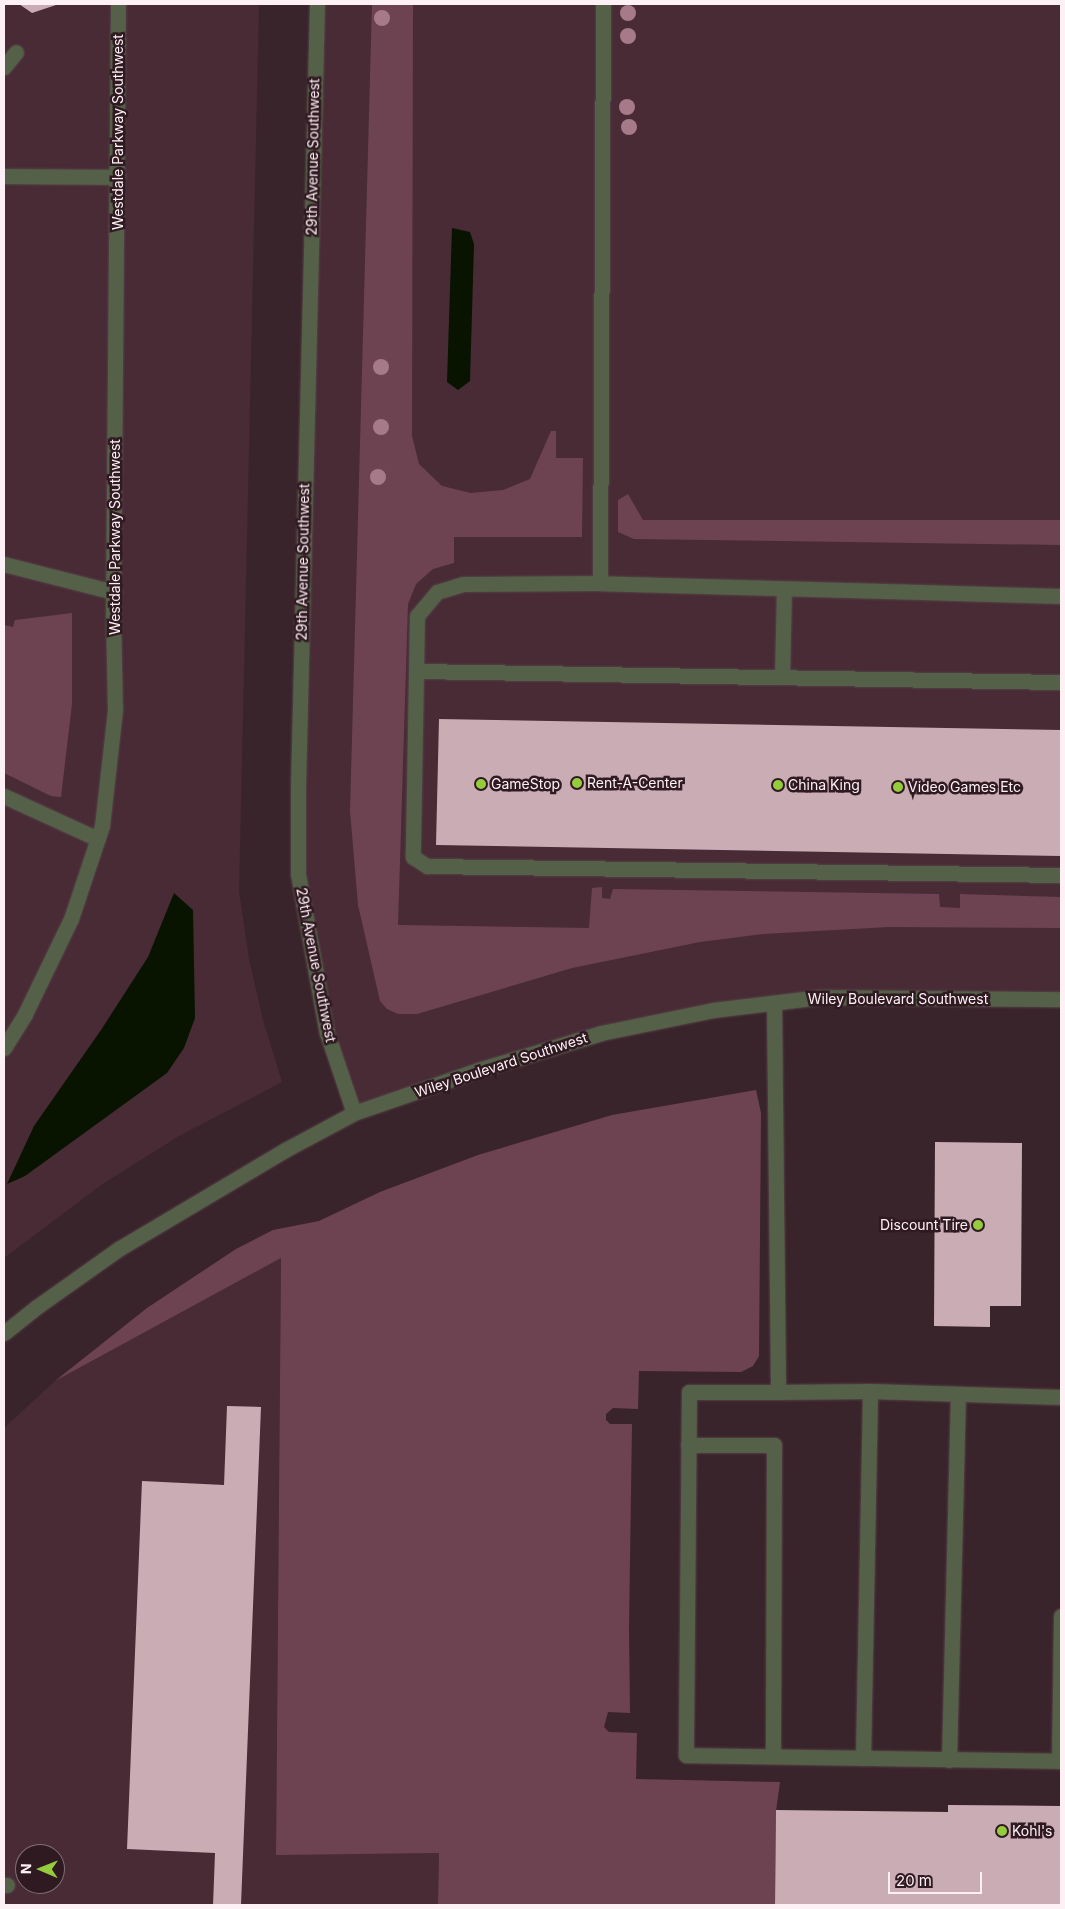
<!DOCTYPE html>
<html>
<head>
<meta charset="utf-8">
<style>
	body { margin:0 }
	#map { position:relative; width:1065px; height:1909px; overflow:hidden; background:#3a242b; font-family:Inter,sans-serif }
	div>[style] { position:absolute }
	.built>* { inset:0; background:#482b35 }
	.green>* { inset:0; background:#6d4352 }
	.water>* { inset:0; background:#081400 }
	.building>* { inset:0; background:#caacb5 }
	.roads { filter:drop-shadow(0 0 1px #554147) drop-shadow(0 0 1px #554147) }
	.service>* { height:15px; margin:-7.5px; padding:0 7.5px; transform-origin:7.5px; border-radius:7.5px; background:#546047 }
	.minor>* { height:15px; margin:-7.5px; padding:0 7.5px; transform-origin:7.5px; border-radius:7.5px; background:#546047 }
	.tertiary>* { height:15px; margin:-7.5px; padding:0 7.5px; transform-origin:7.5px; border-radius:7.5px; background:#546047 }
	.trees>* { width:16px; height:16px; margin:-8px; border-radius:50%; background:#a67a88 }
	.dots>* { width:14px; height:14px; translate:-50% -50%; box-sizing:border-box; border:2px solid #301a22; border-radius:50% }
	span { translate:-50% -50%; white-space:nowrap; text-align:center; line-height:1.15; -webkit-text-stroke:5px #301a22; paint-order:stroke }
	.street-label { font-size:14px; color:#fef1f5 }
	.poi-label { font-size:14px; color:#fef1f5 }
	.left { translate:0 -50%; text-align:left }
	.right { translate:-100% -50%; text-align:right }
	.frame { position:absolute; inset:0; border:5px solid #fef1f5; pointer-events:none }
	.north { position:absolute; left:15px; top:1844px; width:50px; height:50px; box-sizing:border-box; background:#301a22; border:1px solid #827076; border-radius:50%; rotate:271deg; font-size:14px; font-weight:700; line-height:20px; text-align:center; color:#fef1f5 }
	.north::after { content:''; display:block; margin:auto; width:18px; height:22px; background:#95cc3b; clip-path:polygon(50% 0,100% 100%,50% 72%,0 100%) }
	.scale { position:absolute; left:888px; top:1872px; width:94px; height:22px; box-sizing:border-box; border:2px solid #fef1f5; border-top:0; padding-left:6px; font-size:15px; line-height:18px; white-space:nowrap; color:#fef1f5; -webkit-text-stroke:4px #301a22; paint-order:stroke }
</style>
</head>
<body>
<div id="map">
	<div class="built">
		<i style="clip-path:polygon(4px 4px,259px 4px,239px 891px,249px 959px,263px 1020px,282px 1082px,179px 1136px,101px 1185px,4px 1258px)"></i>
		<i style="clip-path:polygon(317px 4px,1061px 4px,1061px 999px,820px 997px,601px 1033px,354px 1113px,311px 948px,298px 787px)"></i>
		<i style="clip-path:polygon(evenodd,281px 1257px,276px 1854px,439px 1853px,438px 1905px,4px 1905px,4px 1428px,55px 1381px,281px 1257px,25px 1854px,55px 1854px,55px 1884px,25px 1884px,25px 1854px)"></i>
	</div>
	<div class="green">
		<i style="clip-path:polygon(372px 4px,413px 4px,412px 436px,419px 464px,442px 486px,471px 493px,503px 490px,530px 479px,551px 431px,556px 431px,556px 458px,583px 458px,582px 537px,454px 537px,454px 563px,433px 569px,416px 584px,408px 604px,398px 925px,589px 928px,592px 888px,602px 887px,602px 898px,610px 899px,613px 889px,939px 894px,940px 907px,960px 908px,960px 894px,1061px 897px,1061px 928px,889px 927px,763px 934px,700px 942px,572px 968px,417px 1014px,398px 1014px,387px 1009px,380px 1001px,358px 905px,350px 811px)"></i>
		<i style="clip-path:polygon(628px 494px,643px 520px,1061px 520px,1061px 545px,634px 539px,618px 532px,618px 500px)"></i>
		<i style="clip-path:polygon(72px 613px,72px 704px,61px 797px,51px 796px,4px 773px,4px 625px,13px 627px,15px 620px)"></i>
		<i style="clip-path:polygon(756px 1090px,761px 1113px,759px 1356px,753px 1366px,741px 1372px,639px 1371px,638px 1409px,613px 1408px,606px 1414px,606px 1420px,610px 1424px,632px 1424px,629px 1628px,630px 1713px,608px 1712px,604px 1727px,609px 1732px,637px 1733px,636px 1779px,780px 1782px,776px 1811px,775px 1905px,438px 1905px,439px 1853px,276px 1855px,281px 1258px,55px 1381px,147px 1308px,236px 1249px,273px 1230px,319px 1221px,380px 1192px,478px 1155px,612px 1115px)"></i>
	</div>
	<div class="water">
		<i style="clip-path:polygon(452px 228px,470px 232px,474px 244px,470px 381px,458px 390px,447px 382px)"></i>
		<i style="clip-path:polygon(174px 893px,193px 910px,195px 1018px,184px 1048px,167px 1073px,25px 1176px,7px 1184px,34px 1126px,101px 1030px,148px 957px)"></i>
	</div>
	<div class="building">
		<i style="clip-path:polygon(19px 4px,59px 4px,32px 13px)"></i>
		<i style="clip-path:polygon(439px 719px,1061px 730px,1061px 856px,436px 845px)"></i>
		<i style="clip-path:polygon(935px 1142px,1022px 1143px,1021px 1306px,990px 1306px,990px 1327px,934px 1326px)"></i>
		<i style="clip-path:polygon(227px 1406px,261px 1407px,241px 1905px,213px 1905px,215px 1853px,127px 1849px,142px 1481px,224px 1485px)"></i>
		<i style="clip-path:polygon(948px 1805px,1061px 1806px,1061px 1905px,775px 1905px,776px 1810px,948px 1812px)"></i>
	</div>
	<div class="roads">
		<div class="service">
			<i style="left:4px;top:67px;width:19px;rotate:-51deg"></i>
			<i style="left:4px;top:176px;width:114px;rotate:0.5deg"></i>
			<i style="left:4px;top:564px;width:114px;rotate:14.3deg"></i>
			<i style="left:600px;top:583px;width:579px;rotate:-89.7deg"></i>
			<i style="left:1061px;top:596px;width:461px;rotate:-178.4deg"></i>
			<i style="left:600px;top:583px;width:137px;rotate:179.6deg"></i>
			<i style="left:463px;top:584px;width:27px;rotate:163deg"></i>
			<i style="left:437px;top:592px;width:31px;rotate:130deg"></i>
			<i style="left:417px;top:616px;width:241px;rotate:91deg"></i>
			<i style="left:413px;top:857px;width:17px;rotate:33deg"></i>
			<i style="left:427px;top:866px;width:634px;rotate:0.81deg"></i>
			<i style="left:416px;top:671px;width:645px;rotate:0.98deg"></i>
			<i style="left:782px;top:677px;width:88px;rotate:-88.7deg"></i>
			<i style="left:4px;top:796px;width:103px;rotate:24.6deg"></i>
			<i style="left:774px;top:1003px;width:389px;rotate:89.4deg"></i>
			<i style="left:778px;top:1392px;width:89px;rotate:180deg"></i>
			<i style="left:689px;top:1392px;width:363px;rotate:90.5deg"></i>
			<i style="left:686px;top:1755px;width:375px;rotate:0.9deg"></i>
			<i style="left:778px;top:1392px;width:92px;rotate:-0.6deg"></i>
			<i style="left:870px;top:1391px;width:191px;rotate:1.8deg"></i>
			<i style="left:688px;top:1445px;width:86px"></i>
			<i style="left:774px;top:1445px;width:311px;rotate:90.2deg"></i>
			<i style="left:863px;top:1758px;width:367px;rotate:-88.9deg"></i>
			<i style="left:949px;top:1760px;width:366px;rotate:-88.6deg"></i>
			<i style="left:1059px;top:1761px;width:145px;rotate:-89.2deg"></i>
			<i style="left:4px;top:1885px;width:3px"></i>
		</div>
		<div class="minor">
			<i style="left:4px;top:1048px;width:40px;rotate:-58deg"></i>
			<i style="left:25px;top:1014px;width:106px;rotate:-64.2deg"></i>
			<i style="left:71px;top:919px;width:98px;rotate:-71.6deg"></i>
			<i style="left:102px;top:826px;width:117px;rotate:-83.6deg"></i>
			<i style="left:115px;top:710px;width:98px;rotate:-91.2deg"></i>
			<i style="left:113px;top:612px;width:608px;rotate:-89.53deg"></i>
		</div>
		<div class="tertiary">
			<i style="left:317px;top:4px;width:783px;rotate:91.39deg"></i>
			<i style="left:298px;top:787px;width:87px;rotate:90deg"></i>
			<i style="left:298px;top:874px;width:162px;rotate:79.7deg"></i>
			<i style="left:327px;top:1033px;width:84px;rotate:71.4deg"></i>
			<i style="left:4px;top:1333px;width:43px;rotate:-38.5deg"></i>
			<i style="left:38px;top:1306px;width:100px;rotate:-35.3deg"></i>
			<i style="left:120px;top:1248px;width:192px;rotate:-30.7deg"></i>
			<i style="left:285px;top:1150px;width:78px;rotate:-28.2deg"></i>
			<i style="left:354px;top:1113px;width:131px;rotate:-19.1deg"></i>
			<i style="left:478px;top:1070px;width:128px;rotate:-16.7deg"></i>
			<i style="left:601px;top:1033px;width:114px;rotate:-11.6deg"></i>
			<i style="left:713px;top:1010px;width:108px;rotate:-6.9deg"></i>
			<i style="left:820px;top:997px;width:241px;rotate:0.5deg"></i>
		</div>
	</div>
	<div class="trees">
		<i style="left:628px;top:13px"></i>
		<i style="left:382px;top:18px"></i>
		<i style="left:628px;top:36px"></i>
		<i style="left:627px;top:107px"></i>
		<i style="left:629px;top:127px"></i>
		<i style="left:381px;top:367px"></i>
		<i style="left:381px;top:427px"></i>
		<i style="left:378px;top:477px"></i>
	</div>
	<div class="dots">
		<i style="left:577px;top:783px;background:#95cc3b"></i>
		<i style="left:481px;top:784px;background:#95cc3b"></i>
		<i style="left:778px;top:785px;background:#95cc3b"></i>
		<i style="left:898px;top:787px;background:#95cc3b"></i>
		<i style="left:978px;top:1225px;background:#95cc3b"></i>
		<i style="left:1002px;top:1831px;background:#95cc3b"></i>
	</div>
	<div class="street-label">
		<span style="left:118px;top:132px;rotate:-90deg">Westdale Parkway Southwest</span>
		<span style="left:313px;top:157px;rotate:-89deg">29th Avenue Southwest</span>
		<span style="left:115px;top:537px;rotate:-90deg">Westdale Parkway Southwest</span>
		<span style="left:303px;top:562px;rotate:-89deg">29th Avenue Southwest</span>
		<span style="left:316px;top:965px;rotate:79deg">29th Avenue Southwest</span>
		<span style="left:898px;top:999px">Wiley Boulevard Southwest</span>
		<span style="left:501px;top:1065px;rotate:-18deg">Wiley Boulevard Southwest</span>
	</div>
	<div class="poi-label">
		<span class="left" style="left:587px;top:783px">Rent-A-Center</span>
		<span class="left" style="left:491px;top:784px">GameStop</span>
		<span class="left" style="left:788px;top:785px">China King</span>
		<span class="left" style="left:908px;top:787px">Video Games Etc</span>
		<span class="right" style="left:968px;top:1225px">Discount Tire</span>
		<span class="left" style="left:1012px;top:1831px">Kohl's</span>
	</div>
	<div class="frame"></div>
	<div class="north">N</div>
	<div class="scale">20 m</div>
</div>
</body>
</html>
